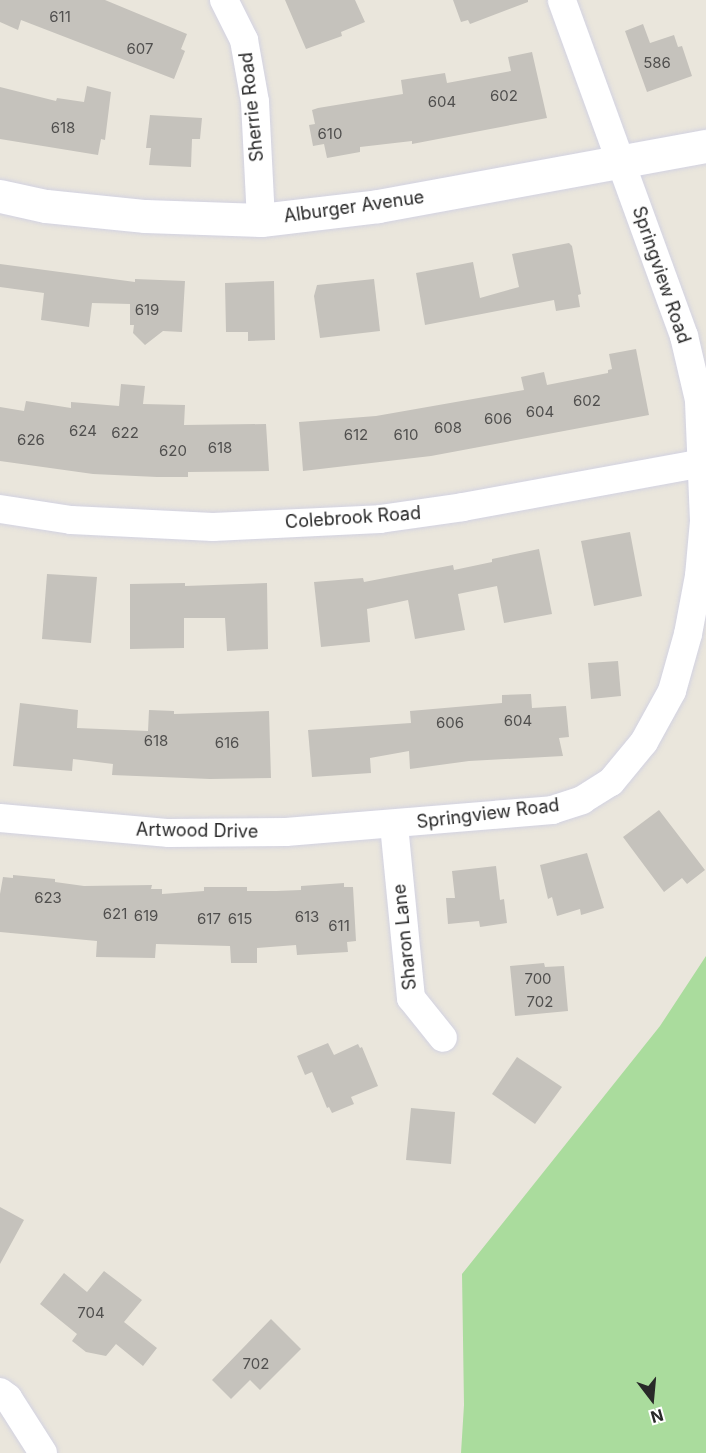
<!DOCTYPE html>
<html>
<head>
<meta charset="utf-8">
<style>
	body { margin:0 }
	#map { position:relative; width:706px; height:1453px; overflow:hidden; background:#eae6dc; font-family:Inter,sans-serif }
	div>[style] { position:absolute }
	.green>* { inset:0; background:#aadc9d }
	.building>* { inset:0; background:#c5c2bc }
	.roads { filter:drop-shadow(0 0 2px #d2d2e1) drop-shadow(0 0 2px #d2d2e1) }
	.street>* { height:28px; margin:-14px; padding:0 14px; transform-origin:14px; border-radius:14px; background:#fff }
	.secondary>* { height:33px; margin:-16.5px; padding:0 16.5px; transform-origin:16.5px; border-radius:16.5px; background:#fff }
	span { translate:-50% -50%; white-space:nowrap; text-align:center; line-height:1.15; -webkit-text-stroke:4.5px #fff; paint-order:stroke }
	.number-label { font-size:15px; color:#504f4e }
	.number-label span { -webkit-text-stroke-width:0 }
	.street-label { font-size:18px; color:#292929 }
	.north { position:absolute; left:622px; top:1369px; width:60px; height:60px; -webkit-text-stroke:4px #fff; paint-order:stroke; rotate:164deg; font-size:16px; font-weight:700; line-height:24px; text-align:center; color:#292929 }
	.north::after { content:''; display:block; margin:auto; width:21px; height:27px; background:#292929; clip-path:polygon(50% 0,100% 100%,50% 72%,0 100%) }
</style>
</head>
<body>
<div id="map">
	<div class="green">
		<i style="clip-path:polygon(706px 956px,706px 1453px,461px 1453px,464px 1405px,462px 1274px,660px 1026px)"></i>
	</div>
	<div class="building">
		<i style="clip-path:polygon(0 0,105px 0,187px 34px,181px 49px,185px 51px,174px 79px,21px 20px,18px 30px,0 22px)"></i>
		<i style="clip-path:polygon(285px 0,355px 0,365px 22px,341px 32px,342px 36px,306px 49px)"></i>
		<i style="clip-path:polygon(453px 0,528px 0,528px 2px,470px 24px,468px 20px,461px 22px)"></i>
		<i style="clip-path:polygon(643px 24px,650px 43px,674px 35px,678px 47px,682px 46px,692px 76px,647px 92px,625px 31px)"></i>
		<i style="clip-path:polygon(532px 52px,547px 118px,412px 144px,412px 141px,360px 147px,360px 152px,327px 158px,324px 144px,313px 146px,309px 125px,315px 124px,312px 110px,318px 108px,403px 94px,401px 80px,445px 73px,447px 83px,511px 71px,508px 57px)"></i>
		<i style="clip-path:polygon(87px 86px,111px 92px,105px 140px,101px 139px,98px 155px,0 139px,0 87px,56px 101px,57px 98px,84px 102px)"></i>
		<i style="clip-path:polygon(150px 115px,202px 118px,200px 139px,192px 139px,191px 167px,149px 165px,151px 148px,146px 148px)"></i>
		<i style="clip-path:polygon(569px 243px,572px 246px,581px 294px,578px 295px,580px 307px,556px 311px,554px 300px,425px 325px,416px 273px,473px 262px,480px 298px,519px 287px,512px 254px)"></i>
		<i style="clip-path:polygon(0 264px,135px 282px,135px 279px,185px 281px,182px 332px,163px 331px,145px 345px,133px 333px,134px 325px,130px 325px,130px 304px,92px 303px,89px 327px,41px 320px,44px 293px,0 287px)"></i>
		<i style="clip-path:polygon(374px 279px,380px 331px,320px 338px,314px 296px,317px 285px)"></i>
		<i style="clip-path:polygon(274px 281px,275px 340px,248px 341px,248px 332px,226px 332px,225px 283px)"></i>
		<i style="clip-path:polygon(636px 349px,649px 415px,431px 456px,303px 471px,299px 422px,376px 416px,524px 390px,521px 377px,544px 372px,547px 385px,608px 373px,608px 370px,612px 369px,609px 354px)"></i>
		<i style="clip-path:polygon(121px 384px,145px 386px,143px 404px,185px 405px,184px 425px,266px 424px,269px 471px,188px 472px,188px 477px,157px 477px,93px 474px,0 461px,0 407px,24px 411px,26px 401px,71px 408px,71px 402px,119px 406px)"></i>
		<i style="clip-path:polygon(630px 532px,642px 596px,594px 606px,581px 541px)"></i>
		<i style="clip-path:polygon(539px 549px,552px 614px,504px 623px,497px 586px,458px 594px,465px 630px,415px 639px,408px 600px,367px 609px,370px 642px,321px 647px,314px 582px,363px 578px,364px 582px,453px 565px,454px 570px,492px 562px,492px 559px)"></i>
		<i style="clip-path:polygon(47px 574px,97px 577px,91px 643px,42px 639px)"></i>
		<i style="clip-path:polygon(185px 583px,185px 586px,267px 583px,268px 649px,227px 651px,225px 618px,184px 618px,184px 648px,130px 649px,130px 584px)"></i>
		<i style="clip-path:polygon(618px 661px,621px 696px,591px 699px,588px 663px)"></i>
		<i style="clip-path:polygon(531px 694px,532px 708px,566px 706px,569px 737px,559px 738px,563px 756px,469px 761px,410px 769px,409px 751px,370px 758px,371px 773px,312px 777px,308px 730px,411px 723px,410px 711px,502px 703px,502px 695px)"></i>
		<i style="clip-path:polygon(20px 703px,78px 710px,77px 728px,148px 731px,149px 710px,174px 711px,174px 714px,269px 711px,271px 778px,210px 779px,112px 775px,113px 764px,73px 759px,72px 771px,13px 766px)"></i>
		<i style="clip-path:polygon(659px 810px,705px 870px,687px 884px,682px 878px,664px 892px,623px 837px)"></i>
		<i style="clip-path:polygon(587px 853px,604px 908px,581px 915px,580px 909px,557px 916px,552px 897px,548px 899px,540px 865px)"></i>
		<i style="clip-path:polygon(496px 866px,500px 900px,504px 899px,507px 923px,480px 927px,479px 921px,448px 924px,446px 898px,455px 898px,452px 871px)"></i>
		<i style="clip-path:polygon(13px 875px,55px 879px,55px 882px,84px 886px,152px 885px,151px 889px,162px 889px,162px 894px,204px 891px,204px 887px,247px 887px,247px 891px,276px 891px,301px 890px,301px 886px,344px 883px,344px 887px,353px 887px,356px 941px,347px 942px,348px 952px,297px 955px,296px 945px,257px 948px,257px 963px,231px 963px,230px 946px,156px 944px,155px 958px,96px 957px,97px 941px,0 932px,0 894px,3px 877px,13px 878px)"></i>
		<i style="clip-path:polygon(544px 963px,545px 967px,564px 966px,568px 1011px,515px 1016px,510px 966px)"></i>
		<i style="clip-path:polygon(328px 1043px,334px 1055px,358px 1044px,360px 1048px,362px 1047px,378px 1086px,351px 1097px,354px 1104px,332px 1113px,329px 1107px,327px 1108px,312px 1072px,305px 1075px,297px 1056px)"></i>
		<i style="clip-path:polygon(517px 1057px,562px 1087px,535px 1124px,492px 1094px)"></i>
		<i style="clip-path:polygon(411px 1108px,455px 1112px,451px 1164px,406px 1160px)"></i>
		<i style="clip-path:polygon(0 1207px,24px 1220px,0 1264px)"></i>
		<i style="clip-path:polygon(104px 1271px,142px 1300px,124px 1322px,157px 1348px,143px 1366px,116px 1344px,106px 1356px,86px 1352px,72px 1341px,77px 1334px,40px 1304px,64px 1273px,87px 1292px)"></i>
		<i style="clip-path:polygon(271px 1319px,301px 1349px,260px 1390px,250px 1380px,231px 1399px,212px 1380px)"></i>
	</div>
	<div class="roads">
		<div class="street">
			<i style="left:224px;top:0;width:45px;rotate:63.4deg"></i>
			<i style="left:244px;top:40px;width:63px;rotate:79.9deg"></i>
			<i style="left:255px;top:102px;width:118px;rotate:87.1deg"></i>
			<i style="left:0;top:509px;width:72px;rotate:8.8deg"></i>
			<i style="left:71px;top:520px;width:142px;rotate:2.8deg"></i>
			<i style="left:213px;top:527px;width:167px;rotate:-2.7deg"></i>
			<i style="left:380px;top:519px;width:84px;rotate:-8.2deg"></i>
			<i style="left:463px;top:507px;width:244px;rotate:-10.4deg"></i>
			<i style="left:0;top:818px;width:170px;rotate:5.1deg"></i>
			<i style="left:169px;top:833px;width:117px;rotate:-0.5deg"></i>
			<i style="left:286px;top:832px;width:267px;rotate:-4.7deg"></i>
			<i style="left:552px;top:810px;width:32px;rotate:-18deg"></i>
			<i style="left:582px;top:800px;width:34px;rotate:-32deg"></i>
			<i style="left:611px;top:782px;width:52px;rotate:-50.5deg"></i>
			<i style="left:644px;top:742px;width:58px;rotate:-61.2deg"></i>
			<i style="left:672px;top:691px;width:59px;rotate:-74.3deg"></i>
			<i style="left:688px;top:634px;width:59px;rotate:-79.3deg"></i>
			<i style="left:699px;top:576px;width:55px;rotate:-84.8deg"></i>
			<i style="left:704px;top:521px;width:121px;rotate:-92.4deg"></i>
			<i style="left:699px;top:400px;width:66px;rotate:-103.2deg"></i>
			<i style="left:684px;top:336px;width:357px;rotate:-110deg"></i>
			<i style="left:394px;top:825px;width:174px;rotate:84.4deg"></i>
			<i style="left:411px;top:998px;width:51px;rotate:51.3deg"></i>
			<i style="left:0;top:1392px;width:10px;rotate:37deg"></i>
			<i style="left:8px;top:1398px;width:65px;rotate:57.5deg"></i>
		</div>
		<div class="secondary">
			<i style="left:0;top:196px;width:47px;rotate:12.3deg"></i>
			<i style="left:46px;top:206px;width:100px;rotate:5.8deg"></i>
			<i style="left:145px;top:216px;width:116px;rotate:2deg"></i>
			<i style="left:261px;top:220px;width:118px;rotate:-6.8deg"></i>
			<i style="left:378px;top:206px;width:333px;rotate:-10.4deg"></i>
		</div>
	</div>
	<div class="number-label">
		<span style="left:60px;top:17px">611</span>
		<span style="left:140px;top:49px">607</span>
		<span style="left:657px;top:63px">586</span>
		<span style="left:504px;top:96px">602</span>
		<span style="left:442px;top:102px">604</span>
		<span style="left:63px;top:128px">618</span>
		<span style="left:330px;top:134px">610</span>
		<span style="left:147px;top:310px">619</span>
		<span style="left:587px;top:401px">602</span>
		<span style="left:540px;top:412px">604</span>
		<span style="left:498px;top:419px">606</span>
		<span style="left:448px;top:428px">608</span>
		<span style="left:83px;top:431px">624</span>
		<span style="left:125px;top:433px">622</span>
		<span style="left:356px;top:435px">612</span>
		<span style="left:406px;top:435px">610</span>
		<span style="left:31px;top:440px">626</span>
		<span style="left:220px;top:448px">618</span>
		<span style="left:173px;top:451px">620</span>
		<span style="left:518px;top:721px">604</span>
		<span style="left:450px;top:723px">606</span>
		<span style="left:156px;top:741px">618</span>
		<span style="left:227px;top:743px">616</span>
		<span style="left:48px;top:898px">623</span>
		<span style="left:115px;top:914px">621</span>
		<span style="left:146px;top:916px">619</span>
		<span style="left:307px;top:917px">613</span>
		<span style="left:209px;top:919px">617</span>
		<span style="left:240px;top:919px">615</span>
		<span style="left:339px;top:926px">611</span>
		<span style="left:538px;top:979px">700</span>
		<span style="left:540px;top:1002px">702</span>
		<span style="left:91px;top:1313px">704</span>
		<span style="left:256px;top:1364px">702</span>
	</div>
	<div class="street-label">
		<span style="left:252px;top:107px;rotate:-96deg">Sherrie Road</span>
		<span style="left:354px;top:207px;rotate:-8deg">Alburger Avenue</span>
		<span style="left:661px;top:275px;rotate:71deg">Springview Road</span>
		<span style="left:353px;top:518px;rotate:-4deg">Colebrook Road</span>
		<span style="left:488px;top:814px;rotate:-7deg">Springview Road</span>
		<span style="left:197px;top:831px;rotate:1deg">Artwood Drive</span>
		<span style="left:405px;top:937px;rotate:-96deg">Sharon Lane</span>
	</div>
	<div class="north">N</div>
</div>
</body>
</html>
